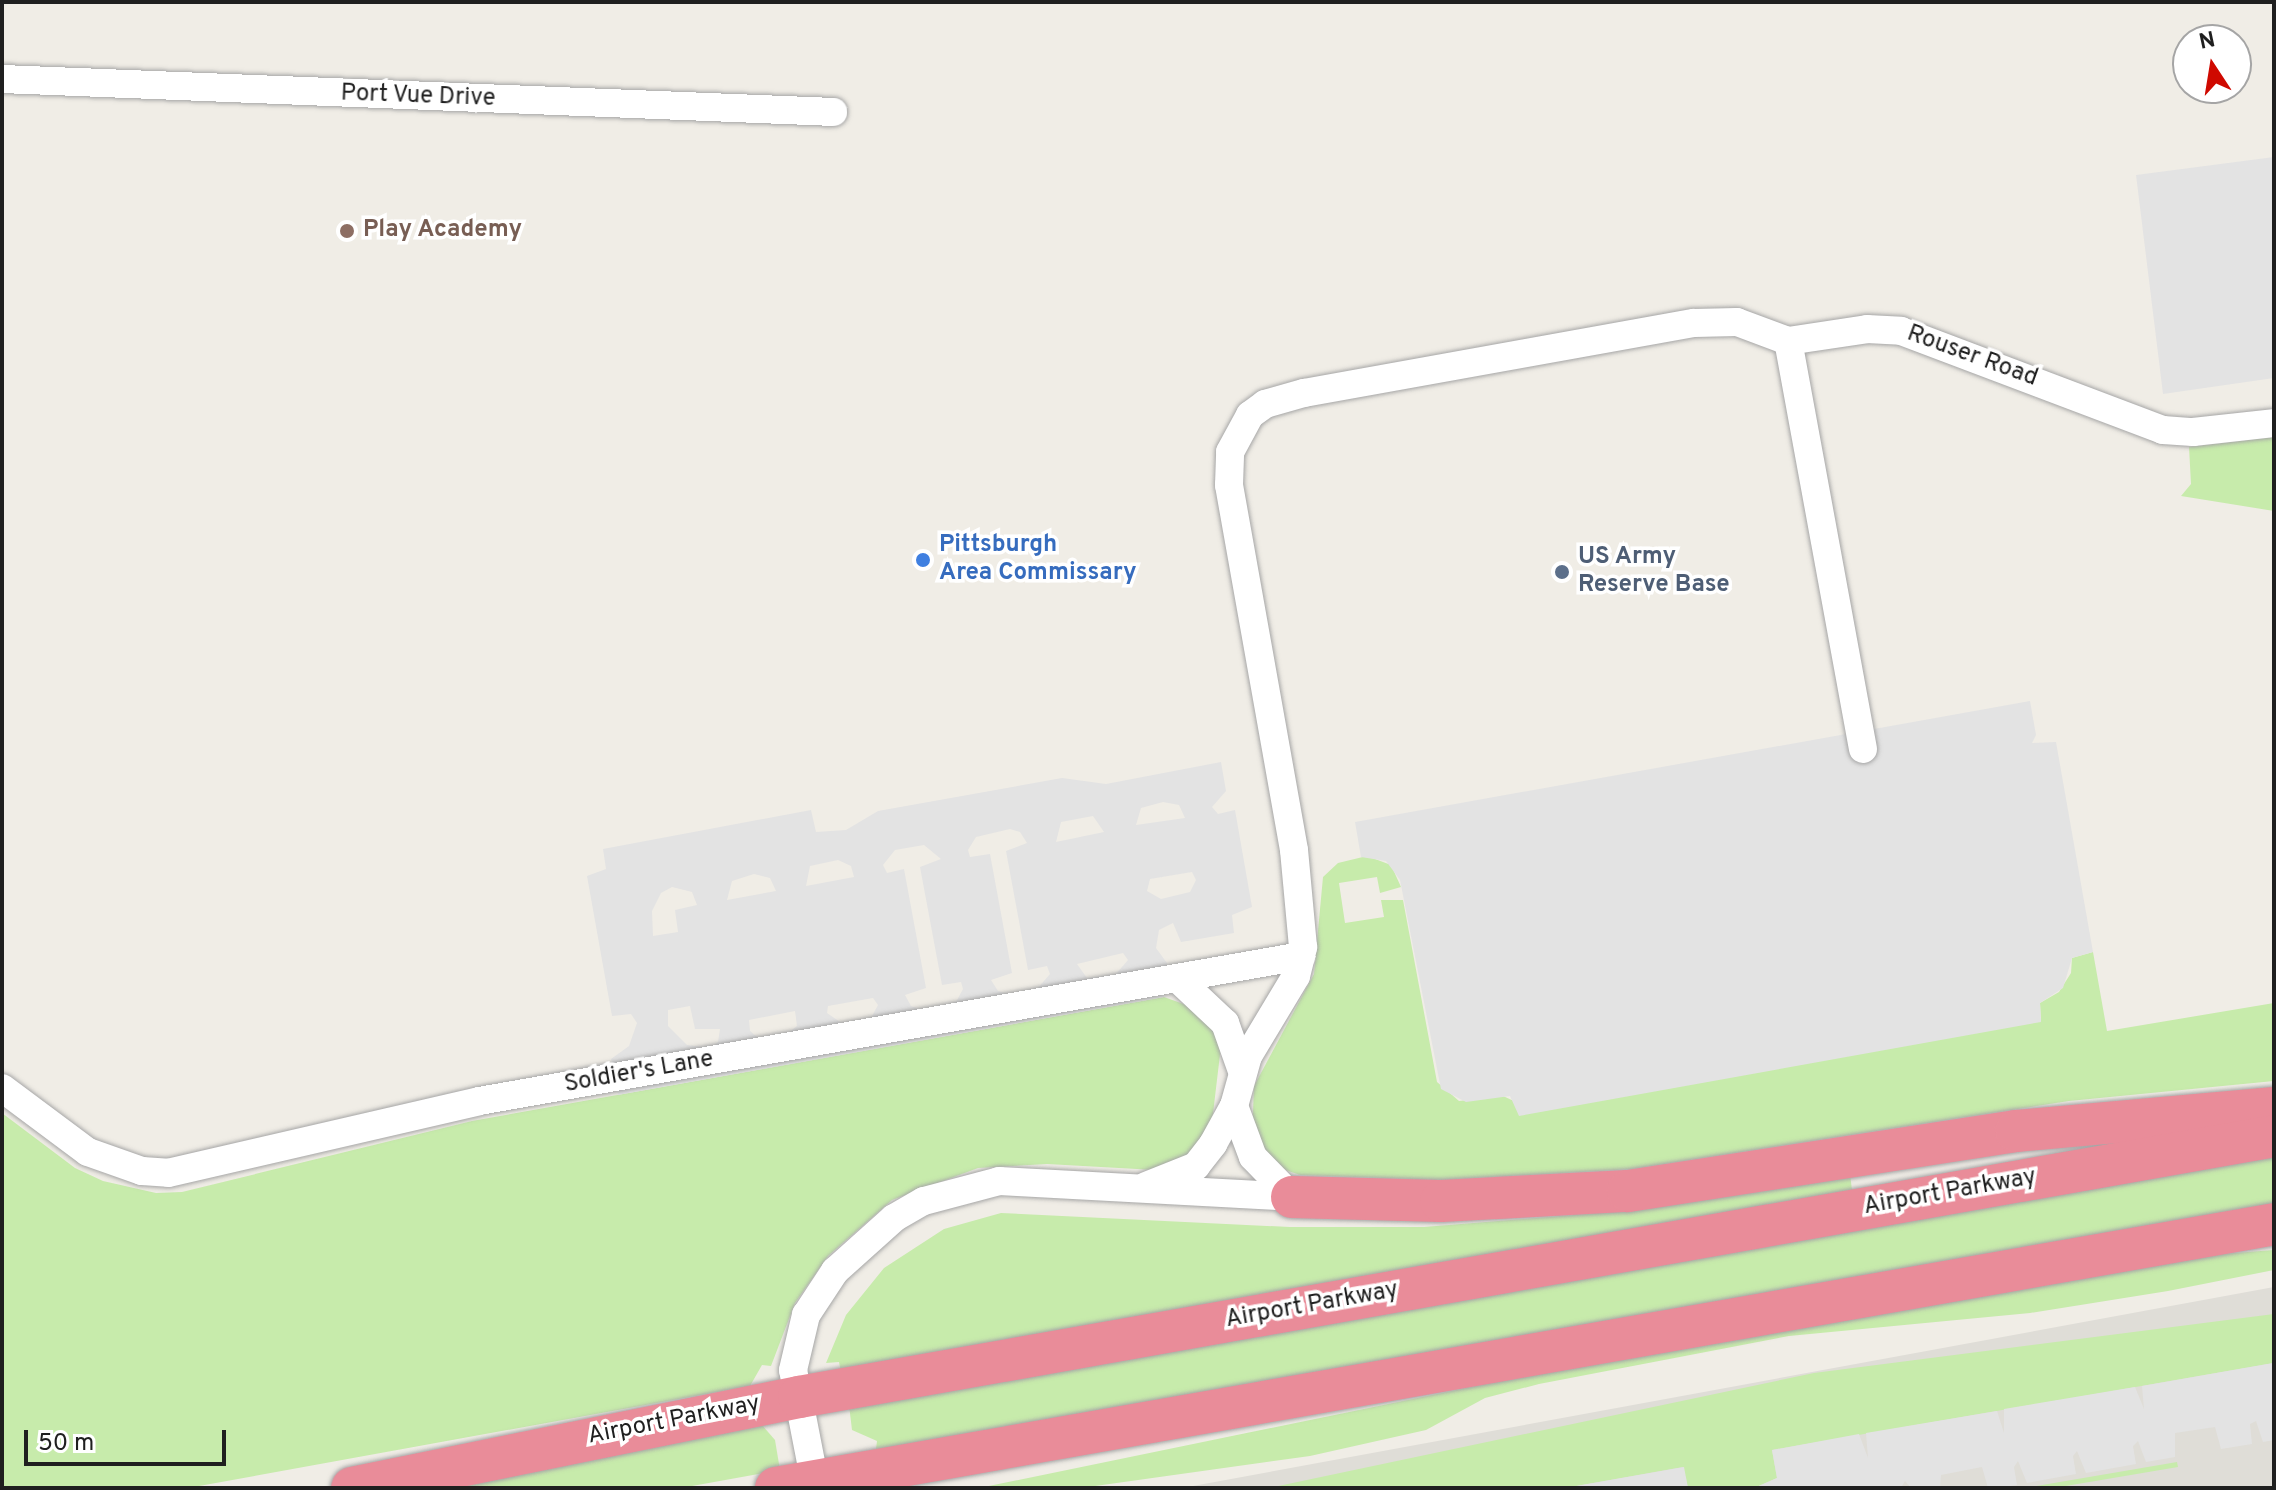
<!DOCTYPE html>
<html>
<head>
<meta charset="utf-8">
<style>
	body { margin:0 }
	#map { position:relative; width:2276px; height:1490px; overflow:hidden; background:#f0ede6; font-family:Overpass,sans-serif }
	div>[style] { position:absolute }
	.airport>* { inset:0; background:#dfddd7 }
	.grass>* { inset:0; background:#c7ebab }
	.parking>* { inset:0; background:#e3e3e3 }
	.roads { filter:drop-shadow(0 0 2px #a6a6a6) drop-shadow(0 0 2px #a6a6a6) }
	.minor>* { height:28px; margin:-14px; padding:0 14px; transform-origin:14px; border-radius:14px; background:#fff }
	.highway>* { height:42px; margin:-21px; padding:0 21px; transform-origin:21px; border-radius:21px; background:#e98c99 }
	.dots>* { width:22px; height:22px; translate:-50% -50%; box-sizing:border-box; border:4px solid #fff; border-radius:50% }
	span { translate:-50% -50%; white-space:nowrap; text-align:center; line-height:1.15; -webkit-text-stroke:7px #fff; paint-order:stroke }
	.street-label { font-size:24px; color:#1f1f1f }
	.education-label { font-size:24px; color:#785e54; font-weight:700 }
	.left { translate:0 -50%; text-align:left }
	.shop-label { font-size:24px; color:#366cbe; font-weight:700 }
	.service-label { font-size:24px; color:#4e5e75; font-weight:700 }
	.frame { position:absolute; inset:0; border:4px solid #1f1f1f; pointer-events:none }
	.north { position:absolute; left:2172px; top:24px; width:80px; height:80px; box-sizing:border-box; background:#fff; border:2px solid #a5a5a5; border-radius:50%; rotate:348deg; font-size:22px; font-weight:700; line-height:32px; text-align:center; color:#1f1f1f }
	.north::after { content:''; display:block; margin:auto; width:28px; height:36px; background:#cf0900; clip-path:polygon(50% 0,100% 100%,50% 72%,0 100%) }
	.scale { position:absolute; left:24px; top:1430px; width:202px; height:36px; box-sizing:border-box; border:4px solid #1f1f1f; border-top:0; padding-left:10px; font-size:24px; line-height:28px; white-space:nowrap; color:#1f1f1f; -webkit-text-stroke:6px #fff; paint-order:stroke }
</style>
</head>
<body>
<div id="map">
	<div class="airport">
		<i style="clip-path:polygon(2274px 1287px,2274px 1488px,1182px 1488px)"></i>
	</div>
	<div class="grass">
		<i style="clip-path:polygon(2274px 437px,2274px 511px,2181px 496px,2191px 484px,2189px 447px)"></i>
		<i style="clip-path:polygon(1367px 856px,1391px 865px,1401px 887px,1380px 893px,1377px 877px,1339px 883px,1345px 923px,1384px 917px,1381px 900px,1403px 900px,1437px 1082px,1459px 1101px,1503px 1096px,1516px 1102px,2041px 1021px,2040px 1003px,2059px 992px,2071px 973px,2072px 958px,2093px 952px,2107px 1031px,2274px 1003px,2274px 1081px,2069px 1101px,1632px 1169px,1439px 1180px,1300px 1175px,1277px 1167px,1252px 1137px,1254px 1086px,1314px 974px,1323px 877px,1338px 863px)"></i>
		<i style="clip-path:polygon(1164px 997px,1189px 1006px,1216px 1031px,1221px 1046px,1212px 1122px,1197px 1151px,1155px 1170px,1047px 1164px,978px 1168px,892px 1200px,828px 1256px,795px 1303px,771px 1366px,762px 1365px,750px 1386px,188px 1488px,2px 1488px,2px 1113px,75px 1168px,103px 1181px,156px 1193px,182px 1192px,472px 1121px)"></i>
		<i style="clip-path:polygon(2274px 1153px,2274px 1208px,887px 1450px,876px 1449px,877px 1441px,852px 1430px,849px 1405px)"></i>
		<i style="clip-path:polygon(1850px 1174px,1852px 1190px,841px 1372px,839px 1362px,826px 1363px,846px 1315px,884px 1268px,944px 1229px,1001px 1213px,1290px 1227px,1424px 1227px,1599px 1213px)"></i>
		<i style="clip-path:polygon(2274px 1250px,2274px 1270px,2168px 1291px,2030px 1313px,1789px 1336px,1539px 1384px,1485px 1398px,1426px 1430px,1310px 1456px,1081px 1488px,979px 1488px,1627px 1355px,2195px 1256px)"></i>
		<i style="clip-path:polygon(2274px 1314px,2274px 1363px,1772px 1450px,1777px 1478px,1754px 1488px,1688px 1488px,1683px 1467px,1565px 1488px,1269px 1488px,1814px 1373px)"></i>
		<i style="clip-path:polygon(762px 1425px,775px 1440px,780px 1470px,681px 1488px,431px 1488px)"></i>
		<i style="clip-path:polygon(2177px 1462px,2178px 1467px,2054px 1488px,2025px 1488px)"></i>
	</div>
	<div class="parking">
		<i style="clip-path:polygon(2274px 157px,2274px 378px,2163px 394px,2136px 175px)"></i>
		<i style="clip-path:polygon(2030px 701px,2036px 735px,2032px 743px,2056px 742px,2093px 952px,2072px 958px,2063px 988px,2040px 1003px,2041px 1022px,1519px 1116px,1510px 1096px,1466px 1102px,1441px 1089px,1400px 880px,1386px 861px,1361px 857px,1355px 822px)"></i>
		<i style="clip-path:polygon(evenodd,1221px 762px,1226px 791px,1212px 807px,1218px 814px,1235px 810px,1252px 907px,1232px 915px,1234px 933px,1181px 942px,1173px 923px,1159px 930px,1156px 948px,1167px 963px,1164px 997px,618px 1095px,611px 1059px,629px 1046px,637px 1023px,631px 1014px,612px 1016px,587px 876px,606px 869px,603px 849px,811px 810px,816px 832px,846px 830px,878px 811px,1062px 778px,1106px 784px,1221px 762px,1163px 802px,1179px 805px,1185px 818px,1136px 825px,1141px 808px,1163px 802px,1221px 762px,1093px 816px,1104px 832px,1056px 842px,1061px 822px,1093px 816px,1221px 762px,1010px 829px,1020px 832px,1027px 843px,1006px 851px,1028px 970px,1047px 966px,1050px 974px,1037px 989px,1008px 994px,998px 991px,991px 980px,1012px 973px,990px 854px,970px 857px,968px 850px,976px 837px,1010px 829px,1221px 762px,924px 845px,941px 859px,920px 867px,942px 985px,961px 982px,963px 989px,956px 1002px,922px 1010px,911px 1006px,905px 995px,926px 988px,904px 869px,887px 873px,883px 865px,895px 850px,924px 845px,1221px 762px,838px 860px,851px 866px,854px 877px,806px 886px,810px 866px,838px 860px,1221px 762px,1192px 872px,1196px 880px,1190px 892px,1161px 899px,1147px 891px,1150px 879px,1192px 872px,1221px 762px,754px 874px,770px 878px,776px 891px,727px 900px,732px 881px,754px 874px,1221px 762px,672px 887px,692px 892px,697px 905px,675px 910px,678px 932px,653px 936px,652px 911px,661px 893px,672px 887px,1221px 762px,1123px 953px,1128px 960px,1115px 975px,1087px 978px,1077px 964px,1123px 953px,1221px 762px,873px 998px,878px 1005px,871px 1018px,843px 1024px,827px 1013px,828px 1006px,873px 998px,1221px 762px,690px 1006px,695px 1029px,720px 1029px,718px 1042px,710px 1048px,687px 1045px,668px 1026px,668px 1010px,690px 1006px,1221px 762px,795px 1011px,797px 1026px,787px 1034px,758px 1038px,750px 1031px,749px 1020px,795px 1011px)"></i>
		<i style="clip-path:polygon(2273px 1363px,2274px 1440px,2263px 1442px,2256px 1421px,2250px 1424px,2252px 1444px,2221px 1449px,2215px 1427px,2175px 1433px,2175px 1457px,2146px 1462px,2138px 1441px,2133px 1446px,2136px 1464px,2086px 1473px,2077px 1451px,2073px 1456px,2076px 1474px,2027px 1483px,2018px 1461px,2014px 1467px,2017px 1485px,1998px 1488px,1988px 1488px,1982px 1467px,1941px 1475px,1940px 1488px,1911px 1488px,1905px 1481px,1901px 1488px,1754px 1488px,1777px 1478px,1772px 1450px,1859px 1434px,1868px 1458px,1866px 1433px,1997px 1411px,2004px 1433px,2004px 1409px,2135px 1387px,2144px 1409px,2142px 1386px)"></i>
		<i style="clip-path:polygon(1684px 1467px,1688px 1488px,1565px 1488px)"></i>
	</div>
	<div class="roads">
		<div class="minor">
			<i style="left:2px;top:79px;width:832px;rotate:2.27deg"></i>
			<i style="left:1863px;top:749px;width:415px;rotate:-100.4deg"></i>
			<i style="left:1788px;top:341px;width:80px;rotate:-8.6deg"></i>
			<i style="left:1867px;top:329px;width:34px;rotate:3deg"></i>
			<i style="left:1901px;top:331px;width:280px;rotate:20.7deg"></i>
			<i style="left:2163px;top:430px;width:30px;rotate:4deg"></i>
			<i style="left:2193px;top:432px;width:81px;rotate:-6.3deg"></i>
			<i style="left:1177px;top:978px;width:66px;rotate:43.2deg"></i>
			<i style="left:1225px;top:1023px;width:51px;rotate:70.5deg"></i>
			<i style="left:2px;top:1088px;width:107px;rotate:36.7deg"></i>
			<i style="left:88px;top:1152px;width:57px;rotate:19.4deg"></i>
			<i style="left:142px;top:1171px;width:26px;rotate:4deg"></i>
			<i style="left:168px;top:1173px;width:319px;rotate:-13deg"></i>
			<i style="left:479px;top:1101px;width:835px;rotate:-10deg"></i>
			<i style="left:1234px;top:1106px;width:54px;rotate:69.6deg"></i>
			<i style="left:1253px;top:1157px;width:56px;rotate:45.7deg"></i>
			<i style="left:1146px;top:1186px;width:54px;rotate:-21.8deg"></i>
			<i style="left:1196px;top:1166px;width:28px;rotate:-52deg"></i>
			<i style="left:1213px;top:1144px;width:43px;rotate:-61.1deg"></i>
			<i style="left:1234px;top:1106px;width:52px;rotate:-74.4deg"></i>
			<i style="left:1248px;top:1056px;width:93px;rotate:-59deg"></i>
			<i style="left:1296px;top:976px;width:30px;rotate:-76deg"></i>
			<i style="left:1303px;top:947px;width:97px;rotate:-95.3deg"></i>
			<i style="left:1294px;top:850px;width:371px;rotate:-100.1deg"></i>
			<i style="left:1229px;top:485px;width:33px;rotate:-88deg"></i>
			<i style="left:1230px;top:452px;width:42px;rotate:-61.6deg"></i>
			<i style="left:1250px;top:415px;width:19px;rotate:-36deg"></i>
			<i style="left:1265px;top:404px;width:41px;rotate:-15.8deg"></i>
			<i style="left:1304px;top:393px;width:396px;rotate:-10.2deg"></i>
			<i style="left:1694px;top:323px;width:43px;rotate:-1.3deg"></i>
			<i style="left:1737px;top:322px;width:54px;rotate:20.4deg"></i>
			<i style="left:816px;top:1488px;width:120px;rotate:-101deg"></i>
			<i style="left:793px;top:1370px;width:57px;rotate:-76.7deg"></i>
			<i style="left:806px;top:1315px;width:53px;rotate:-56.6deg"></i>
			<i style="left:835px;top:1271px;width:79px;rotate:-41.9deg"></i>
			<i style="left:894px;top:1218px;width:34px;rotate:-30deg"></i>
			<i style="left:924px;top:1201px;width:78px;rotate:-14.9deg"></i>
			<i style="left:999px;top:1181px;width:293px;rotate:3.1deg"></i>
		</div>
		<div class="highway">
			<i style="left:1292px;top:1197px;width:149px;rotate:1.5deg"></i>
			<i style="left:1441px;top:1201px;width:187px;rotate:-3.1deg"></i>
			<i style="left:1628px;top:1191px;width:393px;rotate:-8.8deg"></i>
			<i style="left:2016px;top:1131px;width:259px;rotate:-5.1deg"></i>
			<i style="left:352px;top:1488px;width:456px;rotate:-11.5deg"></i>
			<i style="left:799px;top:1397px;width:1498px;rotate:-10.03deg"></i>
			<i style="left:776px;top:1488px;width:1521px;rotate:-9.99deg"></i>
		</div>
	</div>
	<div class="dots">
		<i style="left:347px;top:231px;background:#8d6e63"></i>
		<i style="left:923px;top:560px;background:#3f7fe0"></i>
		<i style="left:1562px;top:572px;background:#5c6f8a"></i>
	</div>
	<div class="street-label">
		<span style="left:418px;top:97px;rotate:2deg">Port Vue Drive</span>
		<span style="left:1972px;top:357px;rotate:20deg">Rouser Road</span>
		<span style="left:639px;top:1073px;rotate:-10deg">Soldier's Lane</span>
		<span style="left:1950px;top:1193px;rotate:-10deg">Airport Parkway</span>
		<span style="left:1312px;top:1306px;rotate:-10deg">Airport Parkway</span>
		<span style="left:674px;top:1421px;rotate:-11deg">Airport Parkway</span>
	</div>
	<div class="education-label">
		<span class="left" style="left:363px;top:231px">Play Academy</span>
	</div>
	<div class="shop-label">
		<span class="left" style="left:939px;top:560px">Pittsburgh<br>Area Commissary</span>
	</div>
	<div class="service-label">
		<span class="left" style="left:1578px;top:572px">US Army<br>Reserve Base</span>
	</div>
	<div class="frame"></div>
	<div class="north">N</div>
	<div class="scale">50 m</div>
</div>
</body>
</html>
